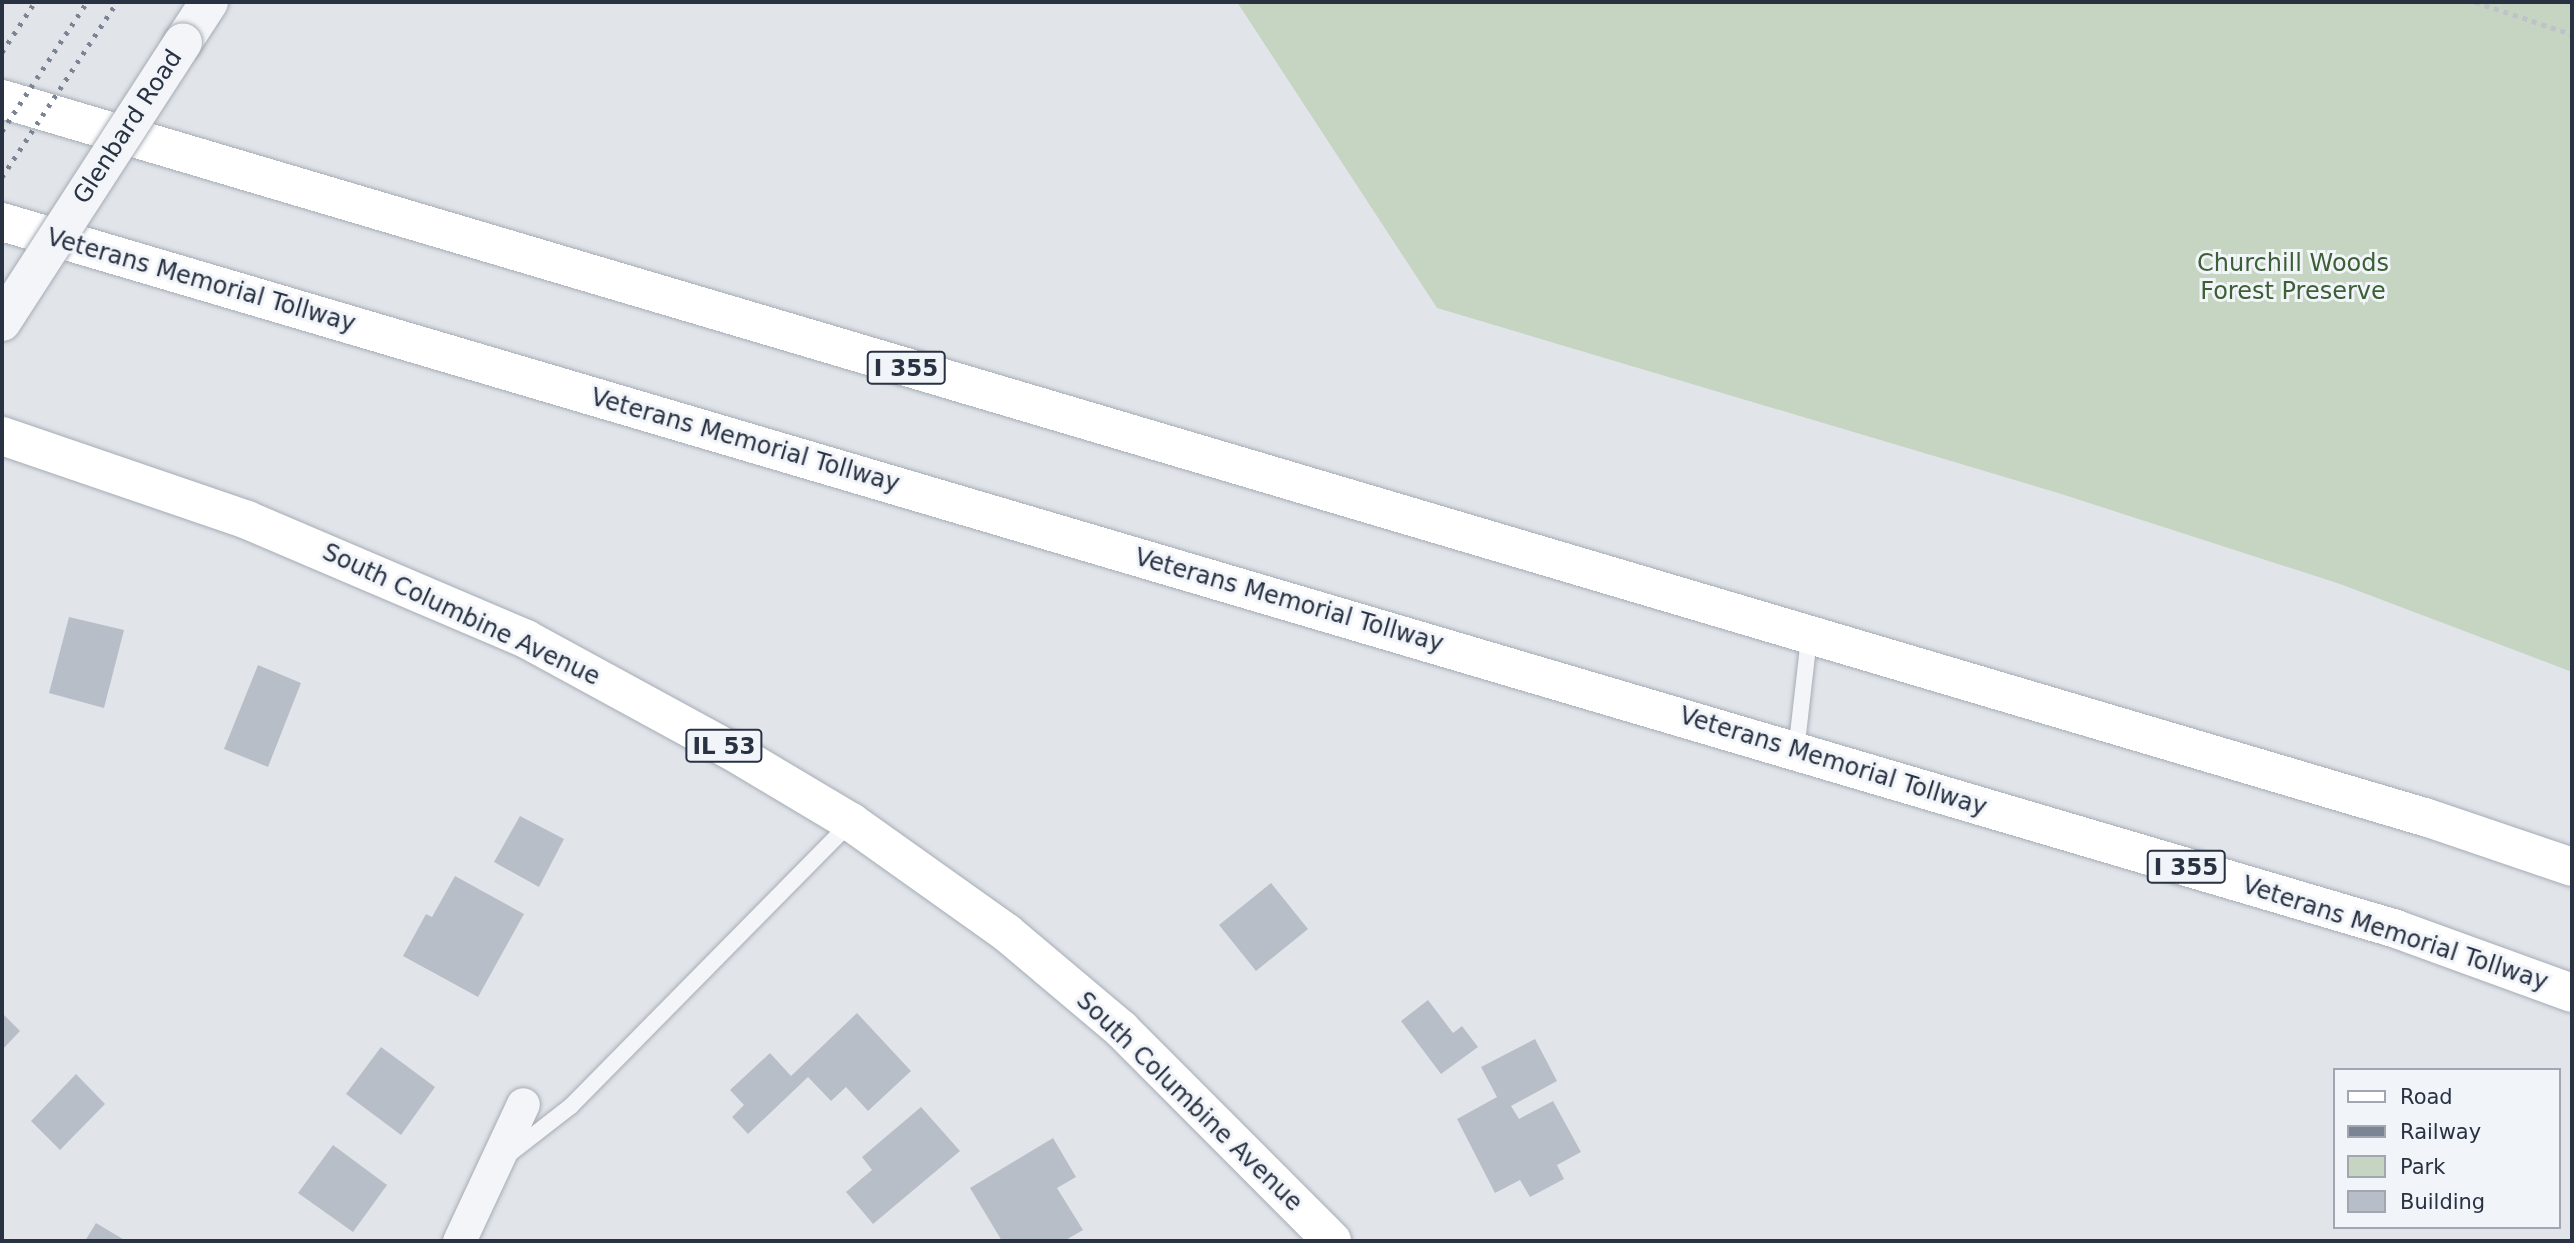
<!DOCTYPE html>
<html>
<head>
<meta charset="utf-8">
<style>
	body { margin:0 }
	#map { position:relative; width:2574px; height:1243px; overflow:hidden; background:#e1e5ea; font-family:"DejaVu Sans",sans-serif }
	div>[style] { position:absolute }
	.green>* { inset:0; background:#c6d5c2 }
	.building>* { inset:0; background:#b8bec8 }
	.path>* { height:4.5px; margin-top:-2.25px; transform-origin:0; background:repeating-linear-gradient(90deg,#bfc2c9 0 5px,transparent 0 10px) }
	.roads { filter:drop-shadow(0 0 2px #a6acb5) drop-shadow(0 0 2px #a6acb5) }
	.service>* { height:16px; margin:-8px; padding:0 8px; transform-origin:8px; border-radius:8px; background:#f4f5f8 }
	.minor>* { height:33px; margin:-16.5px; padding:0 16.5px; transform-origin:16.5px; border-radius:16.5px; background:#f4f5f8 }
	.tertiary>* { height:38px; margin:-19px; padding:0 19px; transform-origin:19px; border-radius:19px; background:#f4f5f8 }
	.primary>* { height:38px; margin:-19px; padding:0 19px; transform-origin:19px; border-radius:19px; background:#fff }
	.motorway>* { height:38px; margin:-19px; padding:0 19px; transform-origin:19px; border-radius:19px; background:#fff }
	.rail>* { height:5px; margin-top:-2.5px; transform-origin:0; background:repeating-linear-gradient(90deg,#7a8495 0 3.5px,transparent 0 10.5px) }
	.bridges { filter:drop-shadow(0 0 2px #a6acb5) drop-shadow(0 0 2px #a6acb5) }
	.tertiary-bridge>* { height:38px; margin:-19px; padding:0 19px; transform-origin:19px; border-radius:19px; background:#f4f5f8 }
	span { translate:-50% -50%; white-space:nowrap; text-align:center; line-height:1.15; -webkit-text-stroke:6px #f1f4f8; paint-order:stroke }
	.shield-label span { padding:2px 5px; background:#f1f4f8; border:2px solid; border-radius:5px; -webkit-text-stroke-width:0 }
	.shield-label { font-size:23px; color:#293243; font-weight:700 }
	.street-label { font-size:24px; color:#293243 }
	.park-label { font-size:24px; color:#3d5f35 }
	.frame { position:absolute; inset:0; border:4px solid #293243; pointer-events:none }
	.legend { position:absolute; left:2333px; top:1068px; width:228px; height:161px; box-sizing:border-box; background:#f1f4f8; border:2px solid #a1a6b0; margin:0; padding:9px 12px; list-style:none; font-size:21px; color:#293243 }
	.legend li { display:flex; align-items:center; gap:14px; height:35px }
	.legend b { width:35px; border:2px solid #a1a6b0 }
</style>
</head>
<body>
<div id="map">
	<div class="green">
		<i style="clip-path:polygon(1237px 2px,2572px 2px,2572px 672px,2340px 584px,2058px 493px,1437px 308px)"></i>
	</div>
	<div class="building">
		<i style="clip-path:polygon(69px 617px,124px 630px,104px 708px,49px 693px)"></i>
		<i style="clip-path:polygon(258px 665px,301px 683px,268px 767px,224px 749px)"></i>
		<i style="clip-path:polygon(520px 816px,564px 839px,539px 887px,494px 862px)"></i>
		<i style="clip-path:polygon(455px 876px,524px 914px,478px 997px,403px 956px,426px 914px,432px 917px)"></i>
		<i style="clip-path:polygon(1271px 883px,1308px 929px,1256px 971px,1219px 925px)"></i>
		<i style="clip-path:polygon(1428px 1000px,1453px 1033px,1462px 1026px,1478px 1047px,1441px 1074px,1401px 1021px)"></i>
		<i style="clip-path:polygon(2px 1013px,20px 1031px,2px 1050px)"></i>
		<i style="clip-path:polygon(857px 1013px,911px 1071px,868px 1111px,846px 1087px,831px 1101px,808px 1077px,748px 1134px,732px 1117px,744px 1105px,730px 1090px,770px 1053px,791px 1076px)"></i>
		<i style="clip-path:polygon(1535px 1039px,1557px 1081px,1511px 1106px,1519px 1119px,1553px 1101px,1581px 1152px,1557px 1165px,1564px 1179px,1530px 1197px,1520px 1180px,1495px 1193px,1457px 1119px,1497px 1097px,1481px 1067px)"></i>
		<i style="clip-path:polygon(381px 1047px,435px 1087px,401px 1135px,346px 1094px)"></i>
		<i style="clip-path:polygon(76px 1074px,105px 1104px,60px 1150px,31px 1121px)"></i>
		<i style="clip-path:polygon(921px 1107px,960px 1151px,873px 1224px,846px 1192px,872px 1170px,862px 1157px)"></i>
		<i style="clip-path:polygon(1053px 1138px,1076px 1177px,1057px 1188px,1083px 1230px,1064px 1241px,1002px 1241px,970px 1188px)"></i>
		<i style="clip-path:polygon(333px 1145px,387px 1185px,353px 1232px,298px 1193px)"></i>
		<i style="clip-path:polygon(96px 1223px,126px 1241px,85px 1241px)"></i>
	</div>
	<div class="path">
		<i style="left:2475px;top:2px;width:102px;rotate:18.3deg"></i>
	</div>
	<div class="roads">
		<div class="service">
			<i style="left:1796px;top:752px;width:115px;rotate:-83.5deg"></i>
			<i style="left:508px;top:1155px;width:80px;rotate:-37.9deg"></i>
			<i style="left:571px;top:1106px;width:397px;rotate:-45.4deg"></i>
		</div>
		<div class="minor">
			<i style="left:459px;top:1241px;width:151px;rotate:-65deg"></i>
		</div>
		<div class="tertiary">
			<i style="left:183px;top:42px;width:48px;rotate:-57deg"></i>
		</div>
		<div class="primary">
			<i style="left:2px;top:436px;width:259px;rotate:18.9deg"></i>
			<i style="left:247px;top:520px;width:303px;rotate:23.1deg"></i>
			<i style="left:526px;top:639px;width:232px;rotate:28.6deg"></i>
			<i style="left:730px;top:750px;width:141px;rotate:30.8deg"></i>
			<i style="left:851px;top:822px;width:191px;rotate:35.4deg"></i>
			<i style="left:1007px;top:933px;width:149px;rotate:40.1deg"></i>
			<i style="left:1121px;top:1029px;width:299px;rotate:45.1deg"></i>
		</div>
		<div class="motorway">
			<i style="left:2px;top:99px;width:2527px;rotate:16.51deg"></i>
			<i style="left:2425px;top:817px;width:155px;rotate:18.8deg"></i>
			<i style="left:2px;top:222px;width:2496px;rotate:16.45deg"></i>
			<i style="left:2396px;top:929px;width:187px;rotate:20deg"></i>
		</div>
	</div>
	<div class="rail">
		<i style="left:2px;top:52px;width:60px;rotate:-56.6deg"></i>
		<i style="left:2px;top:131px;width:154px;rotate:-56.6deg"></i>
		<i style="left:2px;top:177px;width:209px;rotate:-56.7deg"></i>
	</div>
	<div class="bridges">
		<div class="tertiary-bridge">
			<i style="left:2px;top:322px;width:333px;rotate:-57.1deg"></i>
		</div>
	</div>
	<div class="shield-label">
		<span style="left:906px;top:368px">I 355</span>
		<span style="left:724px;top:746px">IL 53</span>
		<span style="left:2186px;top:867px">I 355</span>
	</div>
	<div class="street-label">
		<span style="left:128px;top:127px;rotate:-57deg">Glenbard Road</span>
		<span style="left:201px;top:281px;rotate:16deg">Veterans Memorial Tollway</span>
		<span style="left:745px;top:441px;rotate:16deg">Veterans Memorial Tollway</span>
		<span style="left:1289px;top:601px;rotate:16deg">Veterans Memorial Tollway</span>
		<span style="left:461px;top:615px;rotate:25deg">South Columbine Avenue</span>
		<span style="left:1833px;top:762px;rotate:17deg">Veterans Memorial Tollway</span>
		<span style="left:2395px;top:934px;rotate:18deg">Veterans Memorial Tollway</span>
		<span style="left:1189px;top:1102px;rotate:44deg">South Columbine Avenue</span>
	</div>
	<div class="park-label">
		<span style="left:2293px;top:278px">Churchill Woods<br>Forest Preserve</span>
	</div>
	<div class="frame"></div>
	<ul class="legend">
	<li><b style="height:9px;background:#fff"></b>Road</li>
	<li><b style="height:9px;background:#7a8495"></b>Railway</li>
	<li><b style="height:19px;background:#c6d5c2"></b>Park</li>
	<li><b style="height:19px;background:#b8bec8"></b>Building</li>
	</ul>
</div>
</body>
</html>
